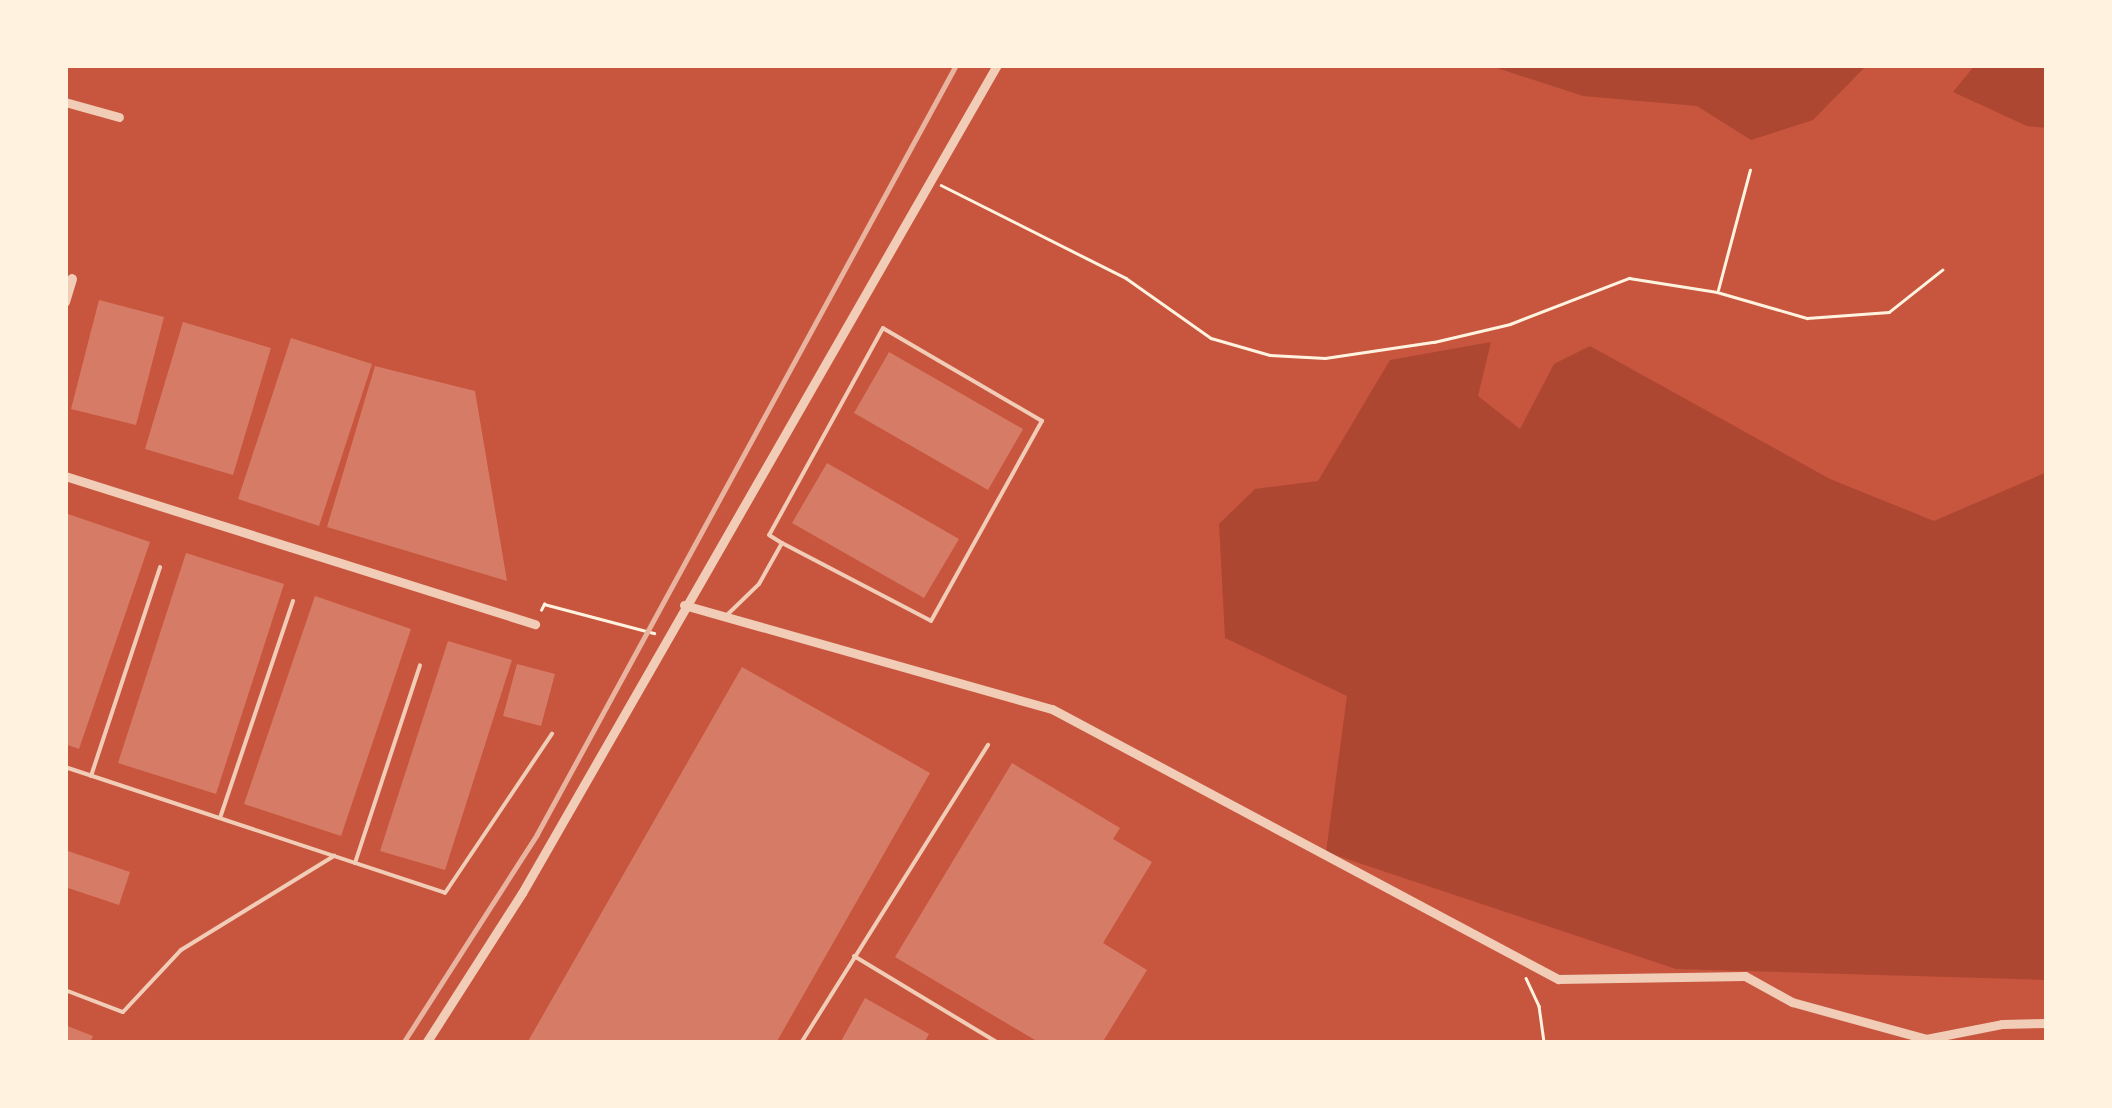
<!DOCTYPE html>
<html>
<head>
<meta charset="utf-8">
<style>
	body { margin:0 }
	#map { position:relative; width:2112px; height:1108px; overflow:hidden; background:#c8553d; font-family:"Space Grotesk",sans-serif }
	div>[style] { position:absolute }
	.green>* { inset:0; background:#ae4732 }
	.building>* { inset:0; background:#d67c66 }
	.path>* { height:2.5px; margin:-1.25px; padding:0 1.25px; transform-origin:1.25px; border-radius:1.25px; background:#fff3e0 }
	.service>* { height:4px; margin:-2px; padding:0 2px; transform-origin:2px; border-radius:2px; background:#f1ccb7 }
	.minor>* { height:9px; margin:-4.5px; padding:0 4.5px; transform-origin:4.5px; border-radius:4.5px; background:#f1ccb7 }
	.tertiary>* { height:10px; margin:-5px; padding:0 5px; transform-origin:5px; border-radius:5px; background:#f1ccb7 }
	.rail>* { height:5px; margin:-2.5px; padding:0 2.5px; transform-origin:2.5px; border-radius:2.5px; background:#e9b49f }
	span { translate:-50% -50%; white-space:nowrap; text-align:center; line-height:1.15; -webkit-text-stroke:8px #fff3e0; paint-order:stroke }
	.frame { position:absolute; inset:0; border:68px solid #fff3e0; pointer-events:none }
</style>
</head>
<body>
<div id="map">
	<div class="green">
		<i style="clip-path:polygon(1488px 65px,1867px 65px,1813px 120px,1751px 140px,1697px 106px,1583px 96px)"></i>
		<i style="clip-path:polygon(1975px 65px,2047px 65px,2047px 128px,2027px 126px,1953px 92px)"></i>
		<i style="clip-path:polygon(1491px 342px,1478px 396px,1520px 429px,1554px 364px,1590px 346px,1830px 479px,1934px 521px,2047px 472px,2047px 980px,1676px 969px,1326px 852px,1347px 696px,1225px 638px,1219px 524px,1255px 489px,1318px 481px,1390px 360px)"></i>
	</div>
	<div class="building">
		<i style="clip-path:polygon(99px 300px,164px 317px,136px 425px,71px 409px)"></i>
		<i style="clip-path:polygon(183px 322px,271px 348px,233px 475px,145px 449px)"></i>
		<i style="clip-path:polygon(291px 338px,372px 364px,319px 526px,238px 499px)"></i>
		<i style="clip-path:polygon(889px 352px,1023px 429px,988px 490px,854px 413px)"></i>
		<i style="clip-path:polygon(375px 366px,475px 391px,507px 581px,327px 527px)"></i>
		<i style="clip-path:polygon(827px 463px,959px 539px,924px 598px,792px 523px)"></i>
		<i style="clip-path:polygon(65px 513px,150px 542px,79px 749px,65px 744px)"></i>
		<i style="clip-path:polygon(186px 553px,284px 584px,216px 794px,118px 763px)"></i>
		<i style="clip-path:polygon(315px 596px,411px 629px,341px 836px,244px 804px)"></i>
		<i style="clip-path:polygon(448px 641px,512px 660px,445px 870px,380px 851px)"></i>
		<i style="clip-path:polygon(517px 664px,555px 674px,541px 726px,503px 716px)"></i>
		<i style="clip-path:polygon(742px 667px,930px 773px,776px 1043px,527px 1043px)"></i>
		<i style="clip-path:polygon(1012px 763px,1120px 828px,1113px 839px,1152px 862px,1103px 943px,1147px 970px,1102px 1043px,1040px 1043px,895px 957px)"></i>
		<i style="clip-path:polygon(65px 850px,130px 872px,119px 905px,65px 887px)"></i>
		<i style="clip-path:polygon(865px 998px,929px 1034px,924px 1043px,840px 1043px)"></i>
		<i style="clip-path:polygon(65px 1025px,93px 1036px,90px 1043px,65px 1043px)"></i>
	</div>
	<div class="path">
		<i style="left:941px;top:185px;width:207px;rotate:26.7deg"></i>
		<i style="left:1126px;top:278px;width:104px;rotate:35.2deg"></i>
		<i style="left:1211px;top:338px;width:61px;rotate:16.1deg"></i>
		<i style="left:1270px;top:355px;width:55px;rotate:3.1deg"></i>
		<i style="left:1325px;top:358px;width:110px;rotate:-8.4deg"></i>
		<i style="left:1434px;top:342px;width:78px;rotate:-13.3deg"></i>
		<i style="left:1510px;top:324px;width:128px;rotate:-21.1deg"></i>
		<i style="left:1629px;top:278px;width:89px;rotate:9deg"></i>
		<i style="left:1717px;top:292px;width:94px;rotate:16.1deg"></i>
		<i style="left:1807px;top:318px;width:82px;rotate:-4.2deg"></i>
		<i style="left:1889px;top:312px;width:68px;rotate:-38.4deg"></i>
		<i style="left:1718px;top:290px;width:124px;rotate:-75.1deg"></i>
		<i style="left:541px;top:610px;width:7px;rotate:-63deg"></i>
		<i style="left:544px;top:604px;width:114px;rotate:14.8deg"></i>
		<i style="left:1526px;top:978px;width:31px;rotate:65deg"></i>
		<i style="left:1539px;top:1006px;width:37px;rotate:82deg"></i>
	</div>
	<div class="service">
		<i style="left:728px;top:614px;width:43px;rotate:-44.1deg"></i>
		<i style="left:759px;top:584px;width:47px;rotate:-60.7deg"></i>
		<i style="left:782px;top:543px;width:168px;rotate:27.6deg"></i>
		<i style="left:931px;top:621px;width:229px;rotate:-61deg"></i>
		<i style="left:1042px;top:421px;width:184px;rotate:-149.7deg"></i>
		<i style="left:883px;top:328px;width:236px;rotate:118.8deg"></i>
		<i style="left:769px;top:535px;width:15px;rotate:32deg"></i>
		<i style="left:65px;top:767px;width:400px;rotate:18.3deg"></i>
		<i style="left:445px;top:893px;width:192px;rotate:-56.1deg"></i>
		<i style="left:91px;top:776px;width:220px;rotate:-71.7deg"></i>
		<i style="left:220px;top:818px;width:229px;rotate:-71.4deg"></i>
		<i style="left:355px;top:863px;width:208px;rotate:-71.8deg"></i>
		<i style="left:854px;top:956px;width:168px;rotate:31.1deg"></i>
		<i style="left:65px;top:990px;width:62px;rotate:20.8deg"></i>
		<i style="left:123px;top:1012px;width:85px;rotate:-46.9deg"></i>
		<i style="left:181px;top:950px;width:180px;rotate:-31.6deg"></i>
		<i style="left:801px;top:1043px;width:352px;rotate:-57.9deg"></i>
	</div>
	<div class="minor">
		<i style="left:65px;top:102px;width:56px;rotate:15.5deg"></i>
		<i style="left:65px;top:476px;width:493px;rotate:17.5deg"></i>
		<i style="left:684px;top:605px;width:382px;rotate:15.8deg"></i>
		<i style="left:1052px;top:709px;width:574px;rotate:28.08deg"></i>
		<i style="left:1558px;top:979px;width:187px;rotate:-0.9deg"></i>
		<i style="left:1745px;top:976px;width:54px;rotate:29deg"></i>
		<i style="left:1792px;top:1002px;width:139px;rotate:15.4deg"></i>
		<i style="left:1926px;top:1039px;width:77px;rotate:-11.2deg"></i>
		<i style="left:2002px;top:1024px;width:45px;rotate:-1.3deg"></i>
		<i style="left:426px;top:1043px;width:178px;rotate:-57.4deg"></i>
		<i style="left:522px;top:893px;width:955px;rotate:-60.16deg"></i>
	</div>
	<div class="tertiary">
		<i style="left:65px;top:302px;width:24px;rotate:-73deg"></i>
	</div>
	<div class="rail">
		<i style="left:403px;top:1043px;width:248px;rotate:-57.3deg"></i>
		<i style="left:537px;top:834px;width:876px;rotate:-61.42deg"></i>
	</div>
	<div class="frame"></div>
</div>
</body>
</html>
